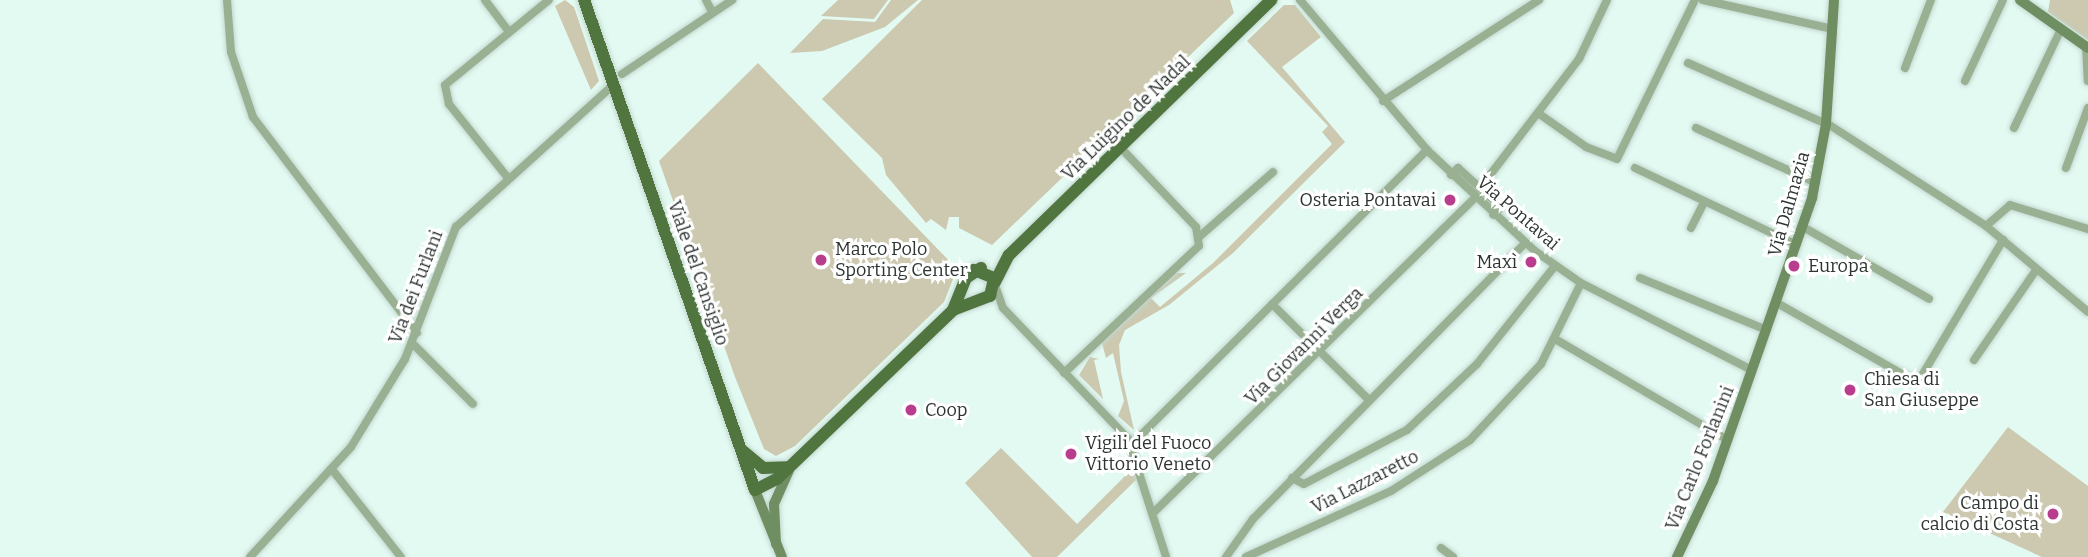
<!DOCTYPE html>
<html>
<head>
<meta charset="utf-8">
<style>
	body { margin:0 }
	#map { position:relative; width:2088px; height:557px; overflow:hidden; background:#e3faf2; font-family:Bitter,serif }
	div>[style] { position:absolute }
	.green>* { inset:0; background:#ccc9b0 }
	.roads { filter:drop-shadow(0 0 2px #c2d7cf) drop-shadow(0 0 2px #c2d7cf) }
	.street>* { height:8px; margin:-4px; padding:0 4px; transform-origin:4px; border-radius:4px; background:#9ab092 }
	.secondary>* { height:10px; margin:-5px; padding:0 5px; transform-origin:5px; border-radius:5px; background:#6f8e62 }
	.primary>* { height:12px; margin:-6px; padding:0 6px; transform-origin:6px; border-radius:6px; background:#50753f }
	.dots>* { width:19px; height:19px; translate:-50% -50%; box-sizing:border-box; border:4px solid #fff; border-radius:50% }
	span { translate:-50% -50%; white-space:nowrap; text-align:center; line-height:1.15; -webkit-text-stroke:6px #fff; paint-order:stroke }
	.street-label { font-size:18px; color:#2d3532 }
	.poi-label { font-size:18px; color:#2d3532 }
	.right { translate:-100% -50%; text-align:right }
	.left { translate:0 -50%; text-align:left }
</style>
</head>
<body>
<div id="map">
	<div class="green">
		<i style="clip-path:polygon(565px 0,574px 7px,599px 81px,591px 90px,555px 6px)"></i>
		<i style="clip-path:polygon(838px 0,888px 0,874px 19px,821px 16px)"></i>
		<i style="clip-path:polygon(891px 0,918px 0,885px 27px,822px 51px,790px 53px,823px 19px,875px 22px)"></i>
		<i style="clip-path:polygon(922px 0,1230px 0,1234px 13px,992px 245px,959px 228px,959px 217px,949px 217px,946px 230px,931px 219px,926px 223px,886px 175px,882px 158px,822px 99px)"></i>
		<i style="clip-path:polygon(2050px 0,2088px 0,2088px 40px,2048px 12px)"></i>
		<i style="clip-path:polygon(1284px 5px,1295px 5px,1321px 37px,1282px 67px,1345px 142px,1233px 253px,1169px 305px,1125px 330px,1119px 345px,1121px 372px,1134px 430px,1118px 416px,1124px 401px,1113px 353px,1106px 358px,1102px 343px,1176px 273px,1186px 273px,1151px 298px,1160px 307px,1213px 263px,1332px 144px,1322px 132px,1328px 126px,1247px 41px)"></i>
		<i style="clip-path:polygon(758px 63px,957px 269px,944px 302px,795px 446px,776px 456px,764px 449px,735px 377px,659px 161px)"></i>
		<i style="clip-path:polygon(1090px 357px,1099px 359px,1094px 360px,1103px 399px,1079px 375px)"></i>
		<i style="clip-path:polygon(2008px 427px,2088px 486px,2088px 557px,2042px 557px,1943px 512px)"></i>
		<i style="clip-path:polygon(1001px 448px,1077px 524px,1133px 468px,1137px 479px,1057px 557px,1032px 557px,965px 483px)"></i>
	</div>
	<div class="roads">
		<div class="street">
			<i style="left:227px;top:0;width:52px;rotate:85.6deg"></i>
			<i style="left:231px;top:52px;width:69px;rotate:71.3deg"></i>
			<i style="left:253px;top:117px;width:271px;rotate:52.8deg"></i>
			<i style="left:485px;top:0;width:39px;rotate:53deg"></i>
			<i style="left:706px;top:0;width:13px;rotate:63deg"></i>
			<i style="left:1300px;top:0;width:197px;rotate:49.7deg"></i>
			<i style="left:1427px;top:150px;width:148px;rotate:43.1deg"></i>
			<i style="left:1535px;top:251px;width:56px;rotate:34.8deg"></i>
			<i style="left:1581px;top:283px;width:192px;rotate:27deg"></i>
			<i style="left:1703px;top:0;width:133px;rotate:12.6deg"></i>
			<i style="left:2086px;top:46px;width:35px;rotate:87deg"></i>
			<i style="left:1688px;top:63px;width:156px;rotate:23.8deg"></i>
			<i style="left:1831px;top:126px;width:184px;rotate:32.8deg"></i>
			<i style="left:1986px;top:226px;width:133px;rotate:40.1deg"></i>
			<i style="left:1905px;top:68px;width:73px;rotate:-69.1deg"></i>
			<i style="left:622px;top:74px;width:133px;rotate:-33.9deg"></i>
			<i style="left:1965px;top:81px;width:89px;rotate:-64.9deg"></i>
			<i style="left:1383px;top:101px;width:186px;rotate:-32.9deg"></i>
			<i style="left:1538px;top:113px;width:59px;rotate:35.3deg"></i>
			<i style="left:1586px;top:147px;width:33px;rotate:21deg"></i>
			<i style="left:1617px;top:159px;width:177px;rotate:-63.9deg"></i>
			<i style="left:1696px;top:128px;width:132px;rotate:24.6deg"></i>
			<i style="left:2014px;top:128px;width:110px;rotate:-64.6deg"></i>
			<i style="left:1635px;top:168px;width:179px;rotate:25.4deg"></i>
			<i style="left:2066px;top:168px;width:64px;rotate:-69.9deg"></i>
			<i style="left:1451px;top:175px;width:10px;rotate:-45deg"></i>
			<i style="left:1458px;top:168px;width:58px;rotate:42.2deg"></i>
			<i style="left:1501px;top:207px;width:11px;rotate:135deg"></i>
			<i style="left:508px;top:178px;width:95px;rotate:-128.6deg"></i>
			<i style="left:449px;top:104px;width:19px;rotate:-102deg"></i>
			<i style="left:445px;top:85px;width:134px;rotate:-39.3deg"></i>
			<i style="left:1480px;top:188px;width:163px;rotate:-52.5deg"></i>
			<i style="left:1579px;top:59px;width:65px;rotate:-64.6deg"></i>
			<i style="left:1986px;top:226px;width:32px;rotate:-41deg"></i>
			<i style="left:2010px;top:205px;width:82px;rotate:17.1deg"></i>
			<i style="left:1803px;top:227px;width:145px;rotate:29.7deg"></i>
			<i style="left:1691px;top:228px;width:29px;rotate:-63deg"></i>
			<i style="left:1200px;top:236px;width:97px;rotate:-41.2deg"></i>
			<i style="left:1640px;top:278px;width:137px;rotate:22.3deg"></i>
			<i style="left:995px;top:285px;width:24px;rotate:71deg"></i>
			<i style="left:1003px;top:308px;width:181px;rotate:46.3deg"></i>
			<i style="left:1128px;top:439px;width:124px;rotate:72.1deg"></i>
			<i style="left:1777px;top:303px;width:152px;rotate:29.6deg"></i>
			<i style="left:1909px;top:378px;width:12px;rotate:-5deg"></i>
			<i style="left:1921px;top:377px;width:160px;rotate:-59.1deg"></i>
			<i style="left:1272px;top:304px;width:136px;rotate:44.7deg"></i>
			<i style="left:1555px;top:339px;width:200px;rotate:30.3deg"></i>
			<i style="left:412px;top:343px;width:86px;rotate:45deg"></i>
			<i style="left:1974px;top:360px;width:109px;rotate:-55.4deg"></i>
			<i style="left:1064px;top:373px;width:185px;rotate:-43.3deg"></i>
			<i style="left:1199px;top:246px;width:19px;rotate:-99deg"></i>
			<i style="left:1196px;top:227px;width:109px;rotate:-133.5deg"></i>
			<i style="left:1131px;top:445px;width:418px;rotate:-44.9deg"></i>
			<i style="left:334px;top:472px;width:108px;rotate:51.8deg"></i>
			<i style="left:1292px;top:478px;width:13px;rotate:27deg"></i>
			<i style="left:1304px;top:484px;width:116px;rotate:-27.7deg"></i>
			<i style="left:1407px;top:430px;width:96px;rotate:-43.3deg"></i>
			<i style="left:1477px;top:364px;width:125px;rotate:-51.5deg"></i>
			<i style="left:1154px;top:512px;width:449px;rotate:-44.4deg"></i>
			<i style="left:1441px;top:548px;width:15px;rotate:37deg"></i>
			<i style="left:250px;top:557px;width:149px;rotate:-47.4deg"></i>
			<i style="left:351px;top:447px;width:103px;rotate:-58.5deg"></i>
			<i style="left:405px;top:359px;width:142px;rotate:-68.9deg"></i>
			<i style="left:456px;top:227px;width:212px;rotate:-42.1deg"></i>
			<i style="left:1226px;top:557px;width:47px;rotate:-54.6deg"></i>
			<i style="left:1253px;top:519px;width:388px;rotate:-45.4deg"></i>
			<i style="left:1246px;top:557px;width:159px;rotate:-24.5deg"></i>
			<i style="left:1391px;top:491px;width:94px;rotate:-32.8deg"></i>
			<i style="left:1470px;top:440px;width:104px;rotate:-46.9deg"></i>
			<i style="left:1541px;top:364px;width:90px;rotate:-63.7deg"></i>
		</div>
		<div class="secondary">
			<i style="left:2020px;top:0;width:83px;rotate:35.2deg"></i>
			<i style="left:755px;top:490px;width:72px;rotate:68.1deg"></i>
			<i style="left:776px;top:544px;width:40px;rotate:-92.9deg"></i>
			<i style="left:774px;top:504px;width:37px;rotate:-66deg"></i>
			<i style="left:1677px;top:557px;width:84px;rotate:-64.7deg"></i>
			<i style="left:1713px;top:481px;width:300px;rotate:-70.7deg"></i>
			<i style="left:1812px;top:198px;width:75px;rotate:-79.3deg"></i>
			<i style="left:1826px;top:124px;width:124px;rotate:-86.3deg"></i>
		</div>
		<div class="primary">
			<i style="left:584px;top:0;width:519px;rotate:70.76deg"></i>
			<i style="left:755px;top:490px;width:25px;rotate:-27deg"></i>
			<i style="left:777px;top:479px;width:244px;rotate:-43.8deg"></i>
			<i style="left:953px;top:310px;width:40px;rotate:-21deg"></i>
			<i style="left:990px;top:296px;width:18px;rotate:-77deg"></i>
			<i style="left:994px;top:278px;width:22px;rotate:-158deg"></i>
			<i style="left:995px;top:282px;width:30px;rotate:-63deg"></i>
			<i style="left:1009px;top:255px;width:366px;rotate:-44.2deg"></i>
			<i style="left:953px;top:310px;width:35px;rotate:-68deg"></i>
			<i style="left:966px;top:278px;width:18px;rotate:-34deg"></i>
			<i style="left:743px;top:451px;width:26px;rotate:40deg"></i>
			<i style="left:763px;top:468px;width:25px;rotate:-2deg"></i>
		</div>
	</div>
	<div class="dots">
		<i style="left:1450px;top:200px;background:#b93d8d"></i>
		<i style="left:821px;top:260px;background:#b93d8d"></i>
		<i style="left:1531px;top:262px;background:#b93d8d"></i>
		<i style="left:1794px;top:266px;background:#b93d8d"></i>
		<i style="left:1850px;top:390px;background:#b93d8d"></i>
		<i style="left:911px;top:410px;background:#b93d8d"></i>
		<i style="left:1071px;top:454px;background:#b93d8d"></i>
		<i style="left:2053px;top:514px;background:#b93d8d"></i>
	</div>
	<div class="street-label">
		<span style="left:1126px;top:118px;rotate:-44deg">Via Luigino de Nadal</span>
		<span style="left:1789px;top:204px;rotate:-74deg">Via Dalmazia</span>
		<span style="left:1518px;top:213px;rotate:41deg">Via Pontavai</span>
		<span style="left:698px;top:273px;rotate:71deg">Viale del Cansiglio</span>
		<span style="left:416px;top:287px;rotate:-69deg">Via dei Furlani</span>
		<span style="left:1304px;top:346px;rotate:-45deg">Via Giovanni Verga</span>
		<span style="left:1700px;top:458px;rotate:-68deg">Via Carlo Forlanini</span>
		<span style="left:1365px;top:482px;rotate:-27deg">Via Lazzaretto</span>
	</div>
	<div class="poi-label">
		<span class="right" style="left:1436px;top:200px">Osteria Pontavai</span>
		<span class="left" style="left:835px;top:260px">Marco Polo<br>Sporting Center</span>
		<span class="right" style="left:1517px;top:262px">Maxì</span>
		<span class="left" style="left:1808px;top:266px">Europa</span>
		<span class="left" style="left:1864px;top:390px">Chiesa di<br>San Giuseppe</span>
		<span class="left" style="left:925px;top:410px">Coop</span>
		<span class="left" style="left:1085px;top:454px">Vigili del Fuoco<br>Vittorio Veneto</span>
		<span class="right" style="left:2039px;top:514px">Campo di<br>calcio di Costa</span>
	</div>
</div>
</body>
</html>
